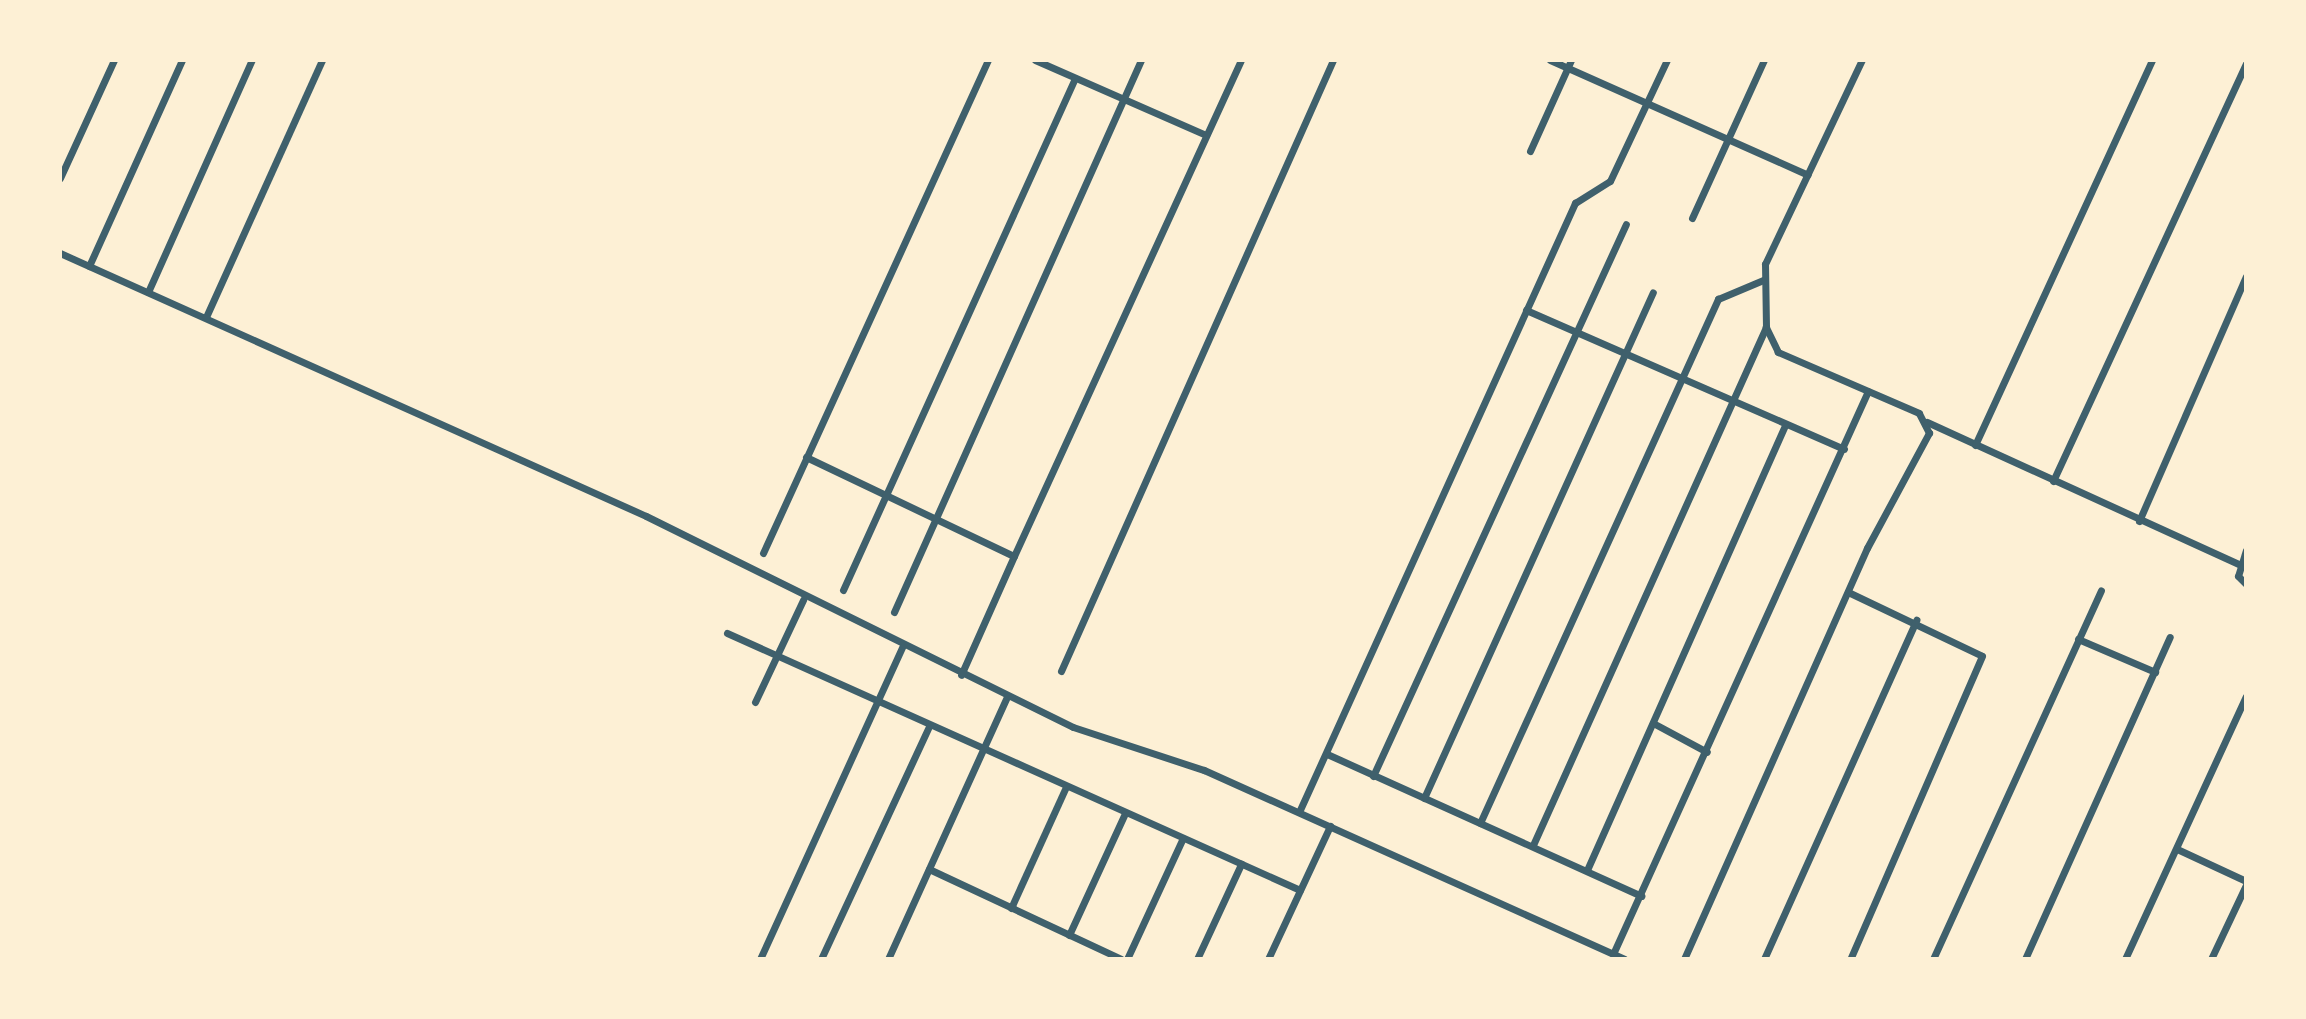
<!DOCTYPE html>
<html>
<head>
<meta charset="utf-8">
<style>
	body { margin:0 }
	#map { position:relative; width:2306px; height:1019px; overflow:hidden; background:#fdf0d5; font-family:Rubik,sans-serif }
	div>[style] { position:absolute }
	.minor>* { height:7px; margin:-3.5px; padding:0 3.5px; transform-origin:3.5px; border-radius:3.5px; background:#3f606c }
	span { translate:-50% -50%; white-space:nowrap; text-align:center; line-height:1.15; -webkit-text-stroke:6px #fdf0d5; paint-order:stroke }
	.frame { position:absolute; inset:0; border:62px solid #fdf0d5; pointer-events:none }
</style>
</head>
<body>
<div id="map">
	<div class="minor">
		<i style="left:1035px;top:60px;width:187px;rotate:23.7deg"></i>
		<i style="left:1550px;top:60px;width:282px;rotate:24deg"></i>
		<i style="left:1530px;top:151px;width:100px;rotate:-65.7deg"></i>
		<i style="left:60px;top:178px;width:130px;rotate:-65.4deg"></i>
		<i style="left:1692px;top:218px;width:174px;rotate:-65.5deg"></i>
		<i style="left:60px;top:253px;width:642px;rotate:24.17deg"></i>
		<i style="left:646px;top:516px;width:476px;rotate:26.3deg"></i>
		<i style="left:1073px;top:727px;width:138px;rotate:18.2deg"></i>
		<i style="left:1204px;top:770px;width:461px;rotate:24.2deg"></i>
		<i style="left:89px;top:266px;width:226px;rotate:-65.7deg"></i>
		<i style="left:148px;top:292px;width:254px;rotate:-65.9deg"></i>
		<i style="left:1526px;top:310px;width:347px;rotate:23.6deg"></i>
		<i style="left:206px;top:317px;width:282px;rotate:-65.7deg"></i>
		<i style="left:1927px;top:422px;width:343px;rotate:24.5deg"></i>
		<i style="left:1975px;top:445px;width:424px;rotate:-65.3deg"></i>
		<i style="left:806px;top:457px;width:230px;rotate:25.5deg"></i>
		<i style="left:1014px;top:556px;width:130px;rotate:114deg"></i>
		<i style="left:2053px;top:481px;width:460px;rotate:-65.2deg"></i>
		<i style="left:2139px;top:521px;width:267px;rotate:-66.4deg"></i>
		<i style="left:2246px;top:550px;width:27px;rotate:107deg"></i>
		<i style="left:2238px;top:576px;width:11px;rotate:45deg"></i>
		<i style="left:763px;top:553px;width:542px;rotate:-65.47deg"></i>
		<i style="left:1014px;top:556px;width:545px;rotate:-65.41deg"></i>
		<i style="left:843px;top:590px;width:562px;rotate:-65.62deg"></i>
		<i style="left:1848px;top:592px;width:148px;rotate:25.5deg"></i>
		<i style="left:1982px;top:656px;width:331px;rotate:113.5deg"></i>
		<i style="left:894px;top:612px;width:605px;rotate:-65.89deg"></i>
		<i style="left:727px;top:633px;width:628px;rotate:24.16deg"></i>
		<i style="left:2078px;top:639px;width:84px;rotate:23.2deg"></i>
		<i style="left:1061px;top:671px;width:669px;rotate:-66deg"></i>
		<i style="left:755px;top:702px;width:113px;rotate:-64.8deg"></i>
		<i style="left:1653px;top:723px;width:61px;rotate:28.2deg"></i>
		<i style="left:1327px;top:754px;width:345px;rotate:24.3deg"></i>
		<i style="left:1373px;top:776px;width:607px;rotate:-65.38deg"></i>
		<i style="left:1424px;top:798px;width:555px;rotate:-65.65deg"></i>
		<i style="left:1299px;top:812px;width:669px;rotate:-65.62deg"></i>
		<i style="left:1575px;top:203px;width:41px;rotate:-32.2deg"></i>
		<i style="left:1610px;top:181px;width:134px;rotate:-64.8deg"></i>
		<i style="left:1480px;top:823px;width:576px;rotate:-65.57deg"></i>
		<i style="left:1718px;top:299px;width:49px;rotate:-22.9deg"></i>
		<i style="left:1533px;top:845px;width:568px;rotate:-65.78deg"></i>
		<i style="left:2177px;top:849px;width:76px;rotate:24.9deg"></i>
		<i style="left:929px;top:869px;width:212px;rotate:25.1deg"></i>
		<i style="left:1587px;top:870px;width:487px;rotate:-66deg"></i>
		<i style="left:1011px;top:908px;width:133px;rotate:-65.6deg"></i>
		<i style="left:1069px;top:935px;width:134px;rotate:-65.3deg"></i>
		<i style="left:1613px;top:954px;width:618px;rotate:-65.63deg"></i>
		<i style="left:760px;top:959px;width:343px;rotate:-65.5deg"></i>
		<i style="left:821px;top:959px;width:257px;rotate:-65.1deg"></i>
		<i style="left:888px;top:959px;width:288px;rotate:-65.6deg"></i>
		<i style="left:1127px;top:959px;width:133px;rotate:-65.2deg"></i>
		<i style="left:1197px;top:959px;width:105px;rotate:-65.1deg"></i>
		<i style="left:1268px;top:959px;width:147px;rotate:-65deg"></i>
		<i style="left:1684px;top:959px;width:450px;rotate:-66deg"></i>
		<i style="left:1867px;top:548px;width:131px;rotate:-61.7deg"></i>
		<i style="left:1929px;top:433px;width:22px;rotate:-117deg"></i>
		<i style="left:1919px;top:413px;width:154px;rotate:-156.6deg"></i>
		<i style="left:1778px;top:352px;width:28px;rotate:-116deg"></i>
		<i style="left:1766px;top:327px;width:63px;rotate:-90.9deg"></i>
		<i style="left:1765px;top:264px;width:226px;rotate:-64.6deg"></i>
		<i style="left:1764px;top:959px;width:372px;rotate:-65.8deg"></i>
		<i style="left:1933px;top:959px;width:405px;rotate:-65.5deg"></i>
		<i style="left:2025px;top:959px;width:353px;rotate:-65.8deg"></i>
		<i style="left:2125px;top:959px;width:289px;rotate:-65.3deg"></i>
		<i style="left:2211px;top:959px;width:82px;rotate:-64.7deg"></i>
	</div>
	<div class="frame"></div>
</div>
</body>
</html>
